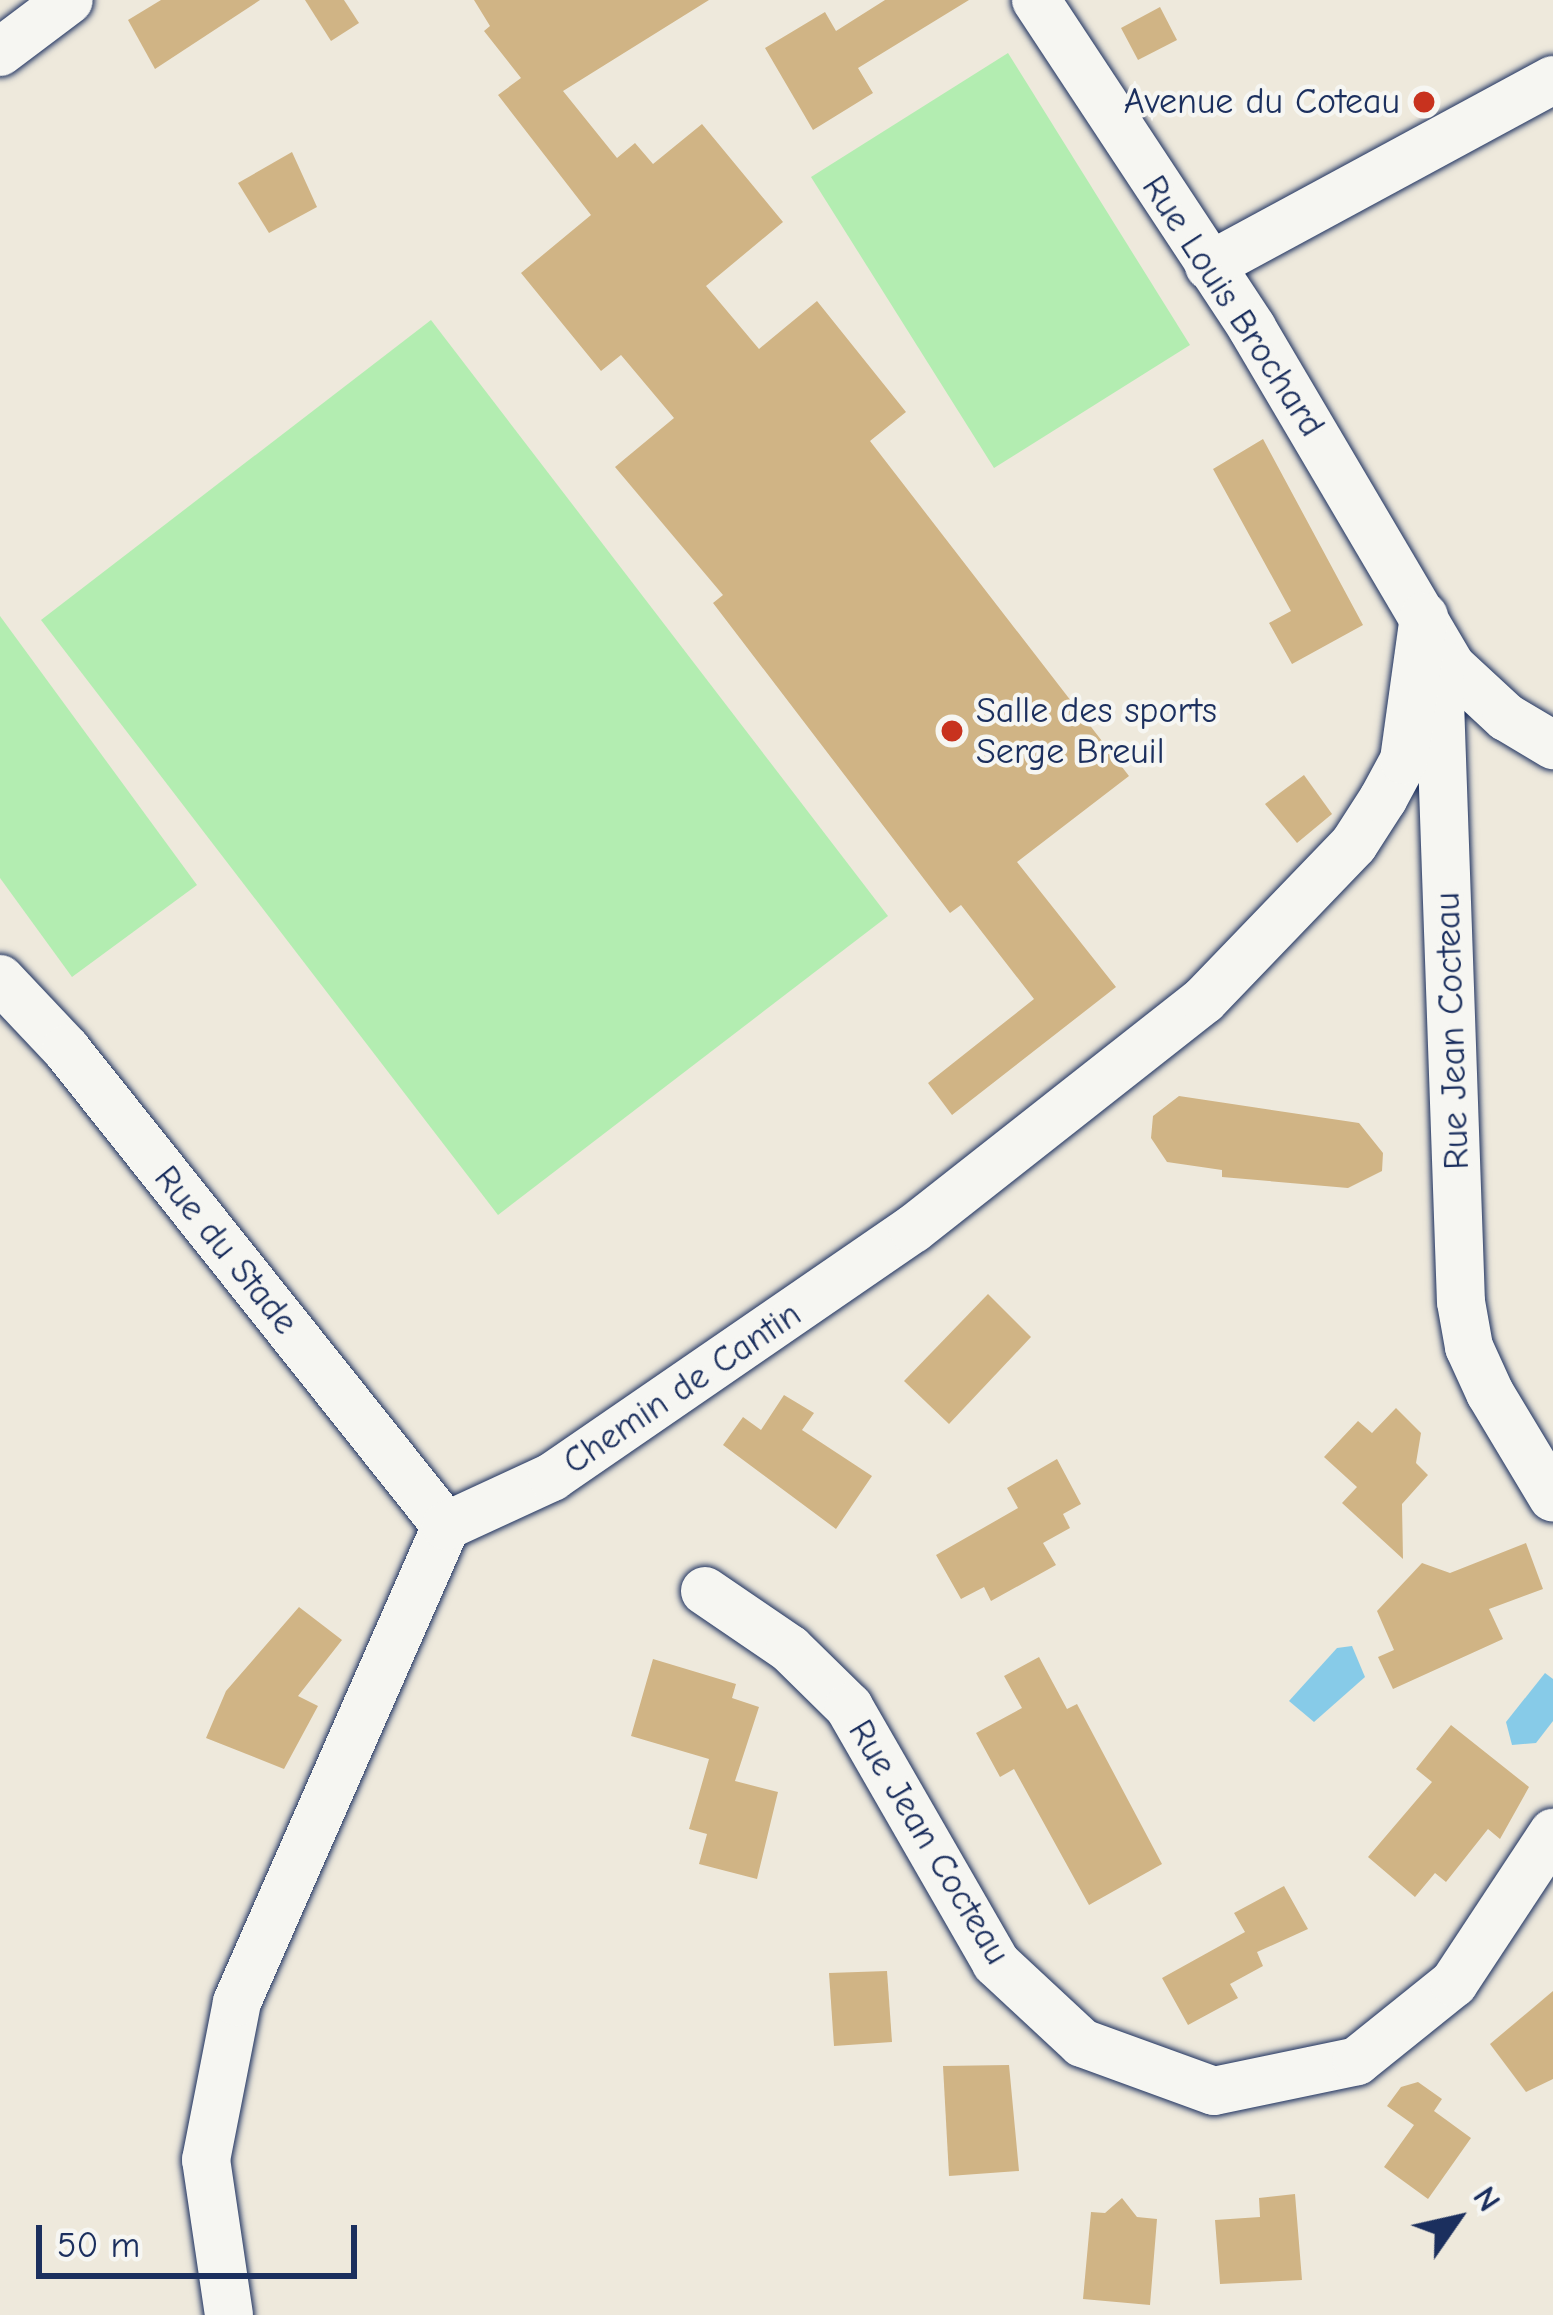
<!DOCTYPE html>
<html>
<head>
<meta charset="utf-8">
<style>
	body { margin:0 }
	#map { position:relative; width:1553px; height:2315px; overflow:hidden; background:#eee9dc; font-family:"Comic Neue",sans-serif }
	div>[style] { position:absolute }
	.green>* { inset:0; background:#b3edb1 }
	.water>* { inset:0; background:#87cbe8 }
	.building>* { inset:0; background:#d0b485 }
	.roads { filter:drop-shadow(0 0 3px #1b2f5e) drop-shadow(0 0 3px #1b2f5e) }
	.minor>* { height:48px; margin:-24px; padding:0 24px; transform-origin:24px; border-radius:24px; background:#f6f6f2 }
	.dots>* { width:33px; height:33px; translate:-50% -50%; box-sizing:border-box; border:6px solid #f6f6f2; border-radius:50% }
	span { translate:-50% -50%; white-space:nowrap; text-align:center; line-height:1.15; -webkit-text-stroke:9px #f6f6f2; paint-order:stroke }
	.poi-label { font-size:36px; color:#1b2f5e }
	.right { translate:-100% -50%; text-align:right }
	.left { translate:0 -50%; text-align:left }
	.street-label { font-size:36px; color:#1b2f5e }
	.north { position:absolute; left:1397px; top:2159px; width:120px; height:120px; -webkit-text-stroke:9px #f6f6f2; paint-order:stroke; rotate:56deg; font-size:33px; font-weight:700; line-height:48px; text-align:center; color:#1b2f5e }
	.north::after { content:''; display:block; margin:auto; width:42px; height:54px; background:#1b2f5e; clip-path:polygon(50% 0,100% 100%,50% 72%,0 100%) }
	.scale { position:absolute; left:36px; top:2225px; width:321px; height:54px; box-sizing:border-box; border:6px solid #1b2f5e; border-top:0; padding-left:15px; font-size:36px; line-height:42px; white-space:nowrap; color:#1b2f5e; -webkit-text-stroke:9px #f6f6f2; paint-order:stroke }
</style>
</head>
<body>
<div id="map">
	<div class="green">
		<i style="clip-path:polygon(1008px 53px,1190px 345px,994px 468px,811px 177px)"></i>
		<i style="clip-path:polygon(431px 320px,888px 916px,498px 1215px,41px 620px)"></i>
		<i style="clip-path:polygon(0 616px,197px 885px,72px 977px,0 878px)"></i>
	</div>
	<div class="water">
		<i style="clip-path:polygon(1352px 1646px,1365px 1677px,1314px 1722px,1289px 1701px,1337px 1648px)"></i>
		<i style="clip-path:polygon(1545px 1673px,1553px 1679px,1553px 1721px,1536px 1743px,1512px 1745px,1506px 1722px)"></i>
	</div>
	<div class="building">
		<i style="clip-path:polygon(161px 0,260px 0,155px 69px,128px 20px)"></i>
		<i style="clip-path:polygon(305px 0,344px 0,359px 23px,331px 41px)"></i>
		<i style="clip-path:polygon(474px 0,709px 0,563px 91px,617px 158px,635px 143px,653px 164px,702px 124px,783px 222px,706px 286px,759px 349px,817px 301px,906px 412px,870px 441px,1129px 776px,1017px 862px,1116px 987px,952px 1115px,928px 1083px,1034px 999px,961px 905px,950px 913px,713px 603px,723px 595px,615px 467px,674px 418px,621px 355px,601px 371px,521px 273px,591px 215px,498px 95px,521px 78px,484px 31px,490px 26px)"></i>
		<i style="clip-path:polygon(885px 0,969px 0,858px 68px,873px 93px,813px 130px,765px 48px,825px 12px,836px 31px)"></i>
		<i style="clip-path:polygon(1160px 7px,1177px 40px,1138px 60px,1121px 28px)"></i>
		<i style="clip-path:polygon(292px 152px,317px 207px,269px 233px,238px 183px)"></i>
		<i style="clip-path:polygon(1263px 439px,1363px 625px,1292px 664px,1269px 623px,1291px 611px,1213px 469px)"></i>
		<i style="clip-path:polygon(1304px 775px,1332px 814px,1297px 843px,1265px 804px)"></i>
		<i style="clip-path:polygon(1179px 1096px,1359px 1123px,1383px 1153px,1382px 1171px,1348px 1188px,1222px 1177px,1222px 1170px,1167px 1162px,1151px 1138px,1153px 1116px)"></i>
		<i style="clip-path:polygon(988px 1294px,1031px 1337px,949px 1424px,904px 1381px)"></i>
		<i style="clip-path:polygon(784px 1395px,814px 1413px,802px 1430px,872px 1476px,836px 1529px,723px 1445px,743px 1417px,761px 1430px)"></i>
		<i style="clip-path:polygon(1396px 1408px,1421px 1433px,1416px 1463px,1428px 1475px,1402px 1504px,1403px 1559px,1342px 1503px,1357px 1487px,1324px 1457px,1358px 1421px,1372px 1433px)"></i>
		<i style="clip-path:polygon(1057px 1459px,1081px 1504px,1063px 1514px,1070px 1528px,1043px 1543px,1056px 1565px,991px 1601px,984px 1587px,961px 1599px,936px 1555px,1018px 1508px,1007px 1488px)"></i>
		<i style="clip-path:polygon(1526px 1543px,1543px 1589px,1489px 1609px,1503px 1639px,1393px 1689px,1378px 1657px,1394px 1650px,1377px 1611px,1422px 1563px,1450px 1573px)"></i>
		<i style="clip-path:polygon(299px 1607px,342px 1640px,298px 1696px,318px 1706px,284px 1769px,206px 1738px,226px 1691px)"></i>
		<i style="clip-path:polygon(1039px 1657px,1067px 1709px,1077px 1704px,1162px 1864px,1089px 1905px,1014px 1769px,1000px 1777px,976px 1733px,1022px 1708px,1004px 1676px)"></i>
		<i style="clip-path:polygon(653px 1659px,736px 1684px,732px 1698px,759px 1707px,735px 1781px,778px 1792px,757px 1879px,699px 1864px,707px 1834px,689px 1829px,709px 1759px,631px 1736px)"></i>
		<i style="clip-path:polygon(1451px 1725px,1529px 1787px,1500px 1839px,1488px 1829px,1446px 1882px,1435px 1873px,1415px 1897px,1368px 1857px,1432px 1782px,1416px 1769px)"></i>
		<i style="clip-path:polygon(1284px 1886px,1308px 1929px,1257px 1952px,1263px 1966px,1230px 1984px,1238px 1998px,1188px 2025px,1162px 1978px,1245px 1932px,1234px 1913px)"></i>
		<i style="clip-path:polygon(887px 1971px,892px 2042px,834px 2046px,829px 1973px)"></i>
		<i style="clip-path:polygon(1553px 1991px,1553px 2079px,1526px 2092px,1490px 2044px)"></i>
		<i style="clip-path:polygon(1009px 2065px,1019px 2171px,949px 2176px,943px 2066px)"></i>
		<i style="clip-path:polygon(1418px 2082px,1442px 2099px,1434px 2111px,1471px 2138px,1428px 2199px,1384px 2167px,1414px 2125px,1387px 2106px,1401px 2087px)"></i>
		<i style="clip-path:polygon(1295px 2194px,1302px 2280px,1220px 2284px,1215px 2220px,1260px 2217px,1259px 2198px)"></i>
		<i style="clip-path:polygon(1122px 2198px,1137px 2217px,1157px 2219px,1150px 2305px,1083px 2299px,1091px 2212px,1105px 2213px)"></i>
	</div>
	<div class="roads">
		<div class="minor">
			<i style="left:1036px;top:0;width:393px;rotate:56.6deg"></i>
			<i style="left:1252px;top:328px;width:394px;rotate:59.5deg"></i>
			<i style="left:1452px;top:667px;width:74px;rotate:42.8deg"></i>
			<i style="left:1506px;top:717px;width:55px;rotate:30.8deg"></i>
			<i style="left:0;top:52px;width:86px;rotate:-37deg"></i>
			<i style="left:1209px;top:266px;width:391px;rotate:-28.4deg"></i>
			<i style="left:1439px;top:673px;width:629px;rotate:88deg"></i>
			<i style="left:1461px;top:1302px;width:46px;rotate:79.9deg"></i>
			<i style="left:1469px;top:1347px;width:51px;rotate:65.5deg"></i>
			<i style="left:1490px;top:1393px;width:122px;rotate:59deg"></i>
			<i style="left:0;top:979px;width:96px;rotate:46.7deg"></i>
			<i style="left:66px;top:1049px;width:610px;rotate:51.46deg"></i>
			<i style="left:705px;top:1591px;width:103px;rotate:34.3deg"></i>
			<i style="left:790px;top:1649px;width:83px;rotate:44.5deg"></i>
			<i style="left:849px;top:1707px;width:295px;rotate:60.1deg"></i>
			<i style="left:996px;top:1963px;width:117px;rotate:42.9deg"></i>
			<i style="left:1082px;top:2043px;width:140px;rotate:20deg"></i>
			<i style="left:1214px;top:2091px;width:146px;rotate:-11.8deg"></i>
			<i style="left:1357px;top:2061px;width:124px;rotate:-38.8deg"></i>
			<i style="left:1454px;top:1983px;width:180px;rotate:-56.6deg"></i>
			<i style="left:229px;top:2315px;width:157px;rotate:-98.4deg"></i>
			<i style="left:206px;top:2160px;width:161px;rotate:-78.9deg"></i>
			<i style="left:237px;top:2002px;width:520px;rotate:-66.29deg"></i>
			<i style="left:446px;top:1526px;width:117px;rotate:-24.8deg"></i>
			<i style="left:552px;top:1477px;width:438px;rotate:-34.5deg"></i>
			<i style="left:913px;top:1229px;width:370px;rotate:-38.2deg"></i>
			<i style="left:1204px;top:1000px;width:216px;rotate:-46.1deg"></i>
			<i style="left:1354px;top:844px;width:54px;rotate:-57.2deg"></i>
			<i style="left:1383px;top:799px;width:44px;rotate:-61.7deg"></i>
			<i style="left:1404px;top:760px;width:145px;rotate:-82.1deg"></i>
		</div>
	</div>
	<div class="dots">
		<i style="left:1424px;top:102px;background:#c8321e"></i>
		<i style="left:952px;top:731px;background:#c8321e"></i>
	</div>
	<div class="poi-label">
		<span class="right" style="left:1400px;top:102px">Avenue du Coteau</span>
		<span class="left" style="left:976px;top:731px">Salle des sports<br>Serge Breuil</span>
	</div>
	<div class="street-label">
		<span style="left:1233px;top:306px;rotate:57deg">Rue Louis Brochard</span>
		<span style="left:1452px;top:1031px;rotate:-92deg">Rue Jean Cocteau</span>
		<span style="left:226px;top:1250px;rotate:51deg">Rue du Stade</span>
		<span style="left:682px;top:1388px;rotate:-34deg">Chemin de Cantin</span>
		<span style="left:929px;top:1842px;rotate:59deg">Rue Jean Cocteau</span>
	</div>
	<div class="north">N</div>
	<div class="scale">50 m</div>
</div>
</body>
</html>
